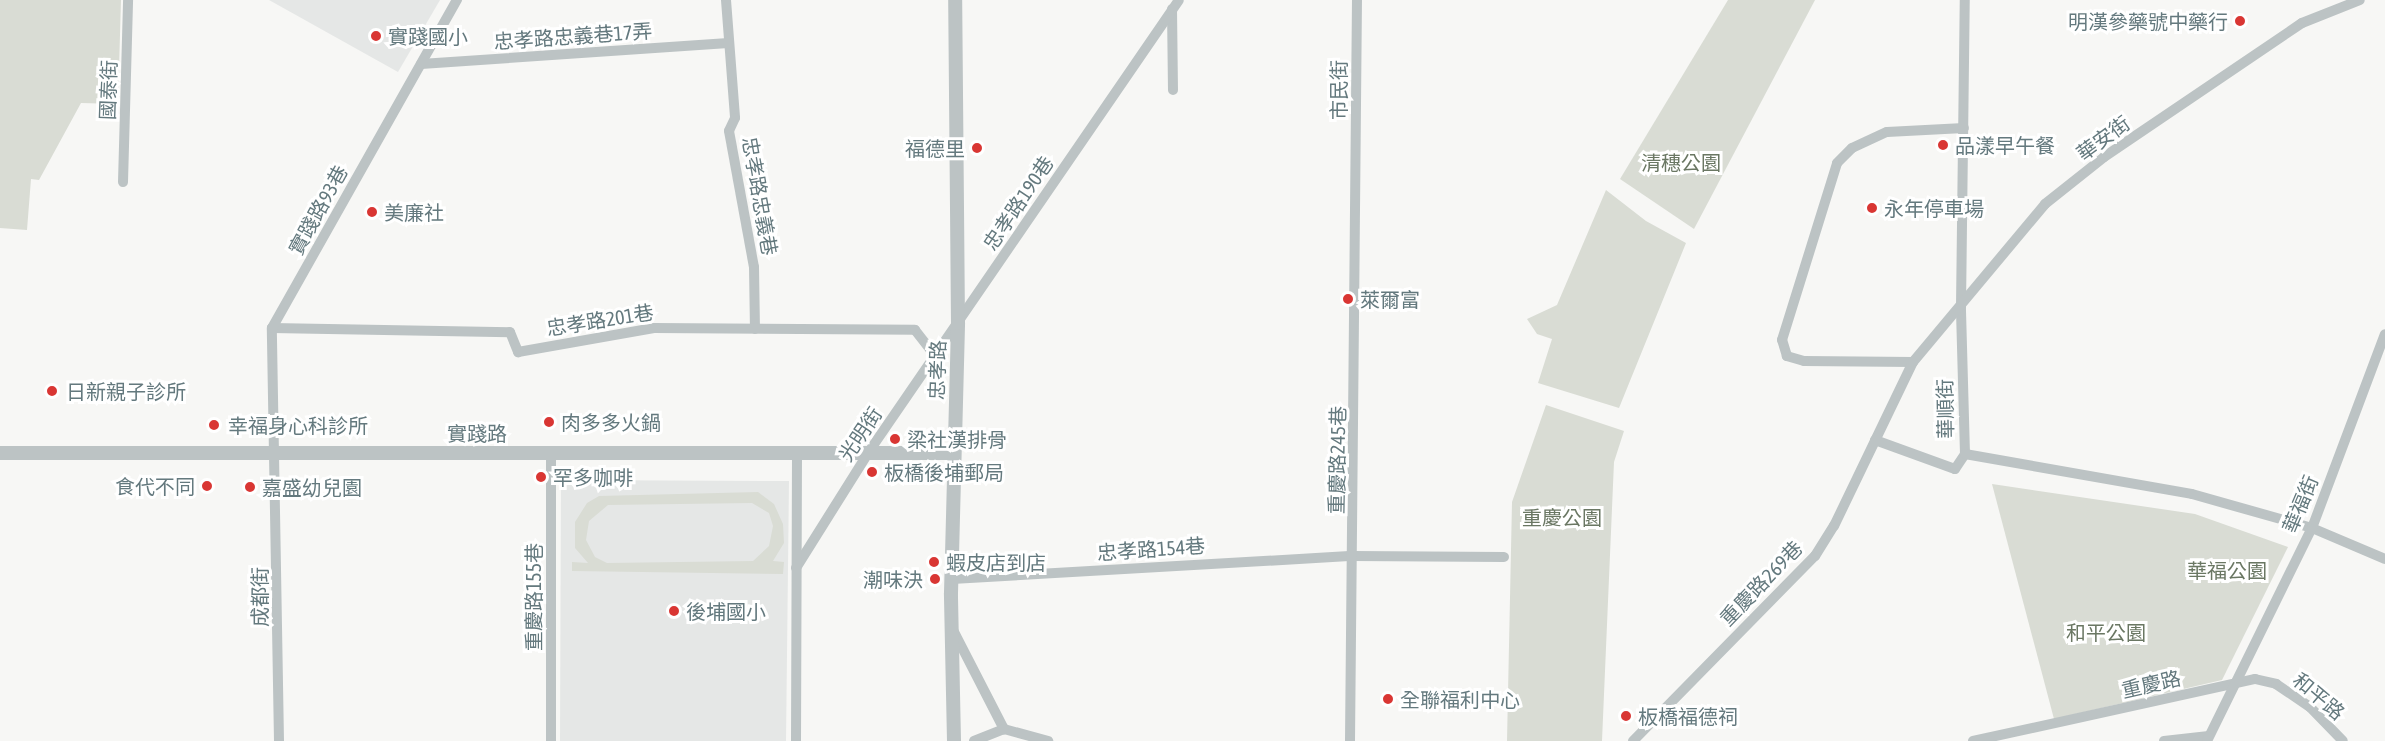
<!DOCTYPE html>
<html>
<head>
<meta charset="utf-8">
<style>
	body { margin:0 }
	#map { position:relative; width:2385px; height:741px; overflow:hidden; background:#f7f7f5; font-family:"Asap Condensed","Noto Sans TC",sans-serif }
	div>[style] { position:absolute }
	.built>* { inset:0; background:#e5e7e6 }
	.green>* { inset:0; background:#d9dcd4 }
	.minor>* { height:10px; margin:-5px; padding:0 5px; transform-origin:5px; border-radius:5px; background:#bcc3c4 }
	.tertiary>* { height:14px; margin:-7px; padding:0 7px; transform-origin:7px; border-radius:7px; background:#bcc3c4 }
	.dots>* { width:16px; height:16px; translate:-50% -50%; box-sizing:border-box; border:3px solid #fff; border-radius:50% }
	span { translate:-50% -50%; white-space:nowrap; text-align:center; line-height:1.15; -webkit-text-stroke:6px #fff; paint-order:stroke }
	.poi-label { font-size:20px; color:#64797e }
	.right { translate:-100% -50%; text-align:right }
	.left { translate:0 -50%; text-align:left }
	.street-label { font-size:20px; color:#64797e }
	.park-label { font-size:20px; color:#6a7763 }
</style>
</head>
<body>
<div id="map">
	<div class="built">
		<i style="clip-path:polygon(269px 0,440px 0,398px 72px)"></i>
		<i style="clip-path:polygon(561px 480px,789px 481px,786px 741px,560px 741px)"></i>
	</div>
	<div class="green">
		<i style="clip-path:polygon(0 0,121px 0,118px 104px,81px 103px,39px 180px,31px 179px,27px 230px,0 228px)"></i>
		<i style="clip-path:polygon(1728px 0,1815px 0,1694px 229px,1620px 179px)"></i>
		<i style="clip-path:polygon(1606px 190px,1646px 221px,1686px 243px,1619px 408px,1538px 383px,1552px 339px,1537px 334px,1527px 319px,1557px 305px)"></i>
		<i style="clip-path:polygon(1546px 405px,1624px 431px,1614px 462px,1602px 741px,1507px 741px,1512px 502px)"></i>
		<i style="clip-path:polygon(1992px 484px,2195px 514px,2288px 547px,2222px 680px,2054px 719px)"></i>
		<i style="clip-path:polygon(evenodd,758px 492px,774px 504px,783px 524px,784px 543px,773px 561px,784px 562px,783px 574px,572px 571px,572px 562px,588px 563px,575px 548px,575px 522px,587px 503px,599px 496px,758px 492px,752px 503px,769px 513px,773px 526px,769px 546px,753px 561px,607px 563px,595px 557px,586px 540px,589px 521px,608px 505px,752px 503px)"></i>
	</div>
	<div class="minor">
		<i style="left:726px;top:0;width:118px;rotate:85.6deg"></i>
		<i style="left:735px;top:118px;width:14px;rotate:115deg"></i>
		<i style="left:729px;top:131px;width:138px;rotate:79.6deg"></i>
		<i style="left:754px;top:267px;width:62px;rotate:89.1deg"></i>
		<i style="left:1172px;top:9px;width:81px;rotate:89.3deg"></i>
		<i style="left:421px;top:64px;width:308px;rotate:-3.9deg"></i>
		<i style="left:123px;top:182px;width:182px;rotate:-88.4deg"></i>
		<i style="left:272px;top:328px;width:238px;rotate:1deg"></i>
		<i style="left:510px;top:332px;width:22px;rotate:68deg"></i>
		<i style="left:518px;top:352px;width:138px;rotate:-10deg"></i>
		<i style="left:654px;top:328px;width:261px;rotate:0.4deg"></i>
		<i style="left:915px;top:330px;width:33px;rotate:52deg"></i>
		<i style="left:1913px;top:362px;width:109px;rotate:-179.5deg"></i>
		<i style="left:1804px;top:361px;width:18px;rotate:-164deg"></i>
		<i style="left:1787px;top:356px;width:17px;rotate:-107deg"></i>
		<i style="left:1782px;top:340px;width:185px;rotate:-72.7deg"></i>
		<i style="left:1837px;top:163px;width:21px;rotate:-45deg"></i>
		<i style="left:1852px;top:148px;width:38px;rotate:-25deg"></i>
		<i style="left:1887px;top:132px;width:77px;rotate:-3deg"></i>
		<i style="left:1875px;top:440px;width:85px;rotate:19.9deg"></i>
		<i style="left:1955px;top:469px;width:18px;rotate:-56deg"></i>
		<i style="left:1965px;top:454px;width:147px;rotate:-91.6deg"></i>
		<i style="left:1961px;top:307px;width:307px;rotate:-89.3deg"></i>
		<i style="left:1965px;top:454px;width:230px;rotate:10deg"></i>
		<i style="left:2192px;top:494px;width:125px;rotate:15.8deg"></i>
		<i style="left:2312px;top:528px;width:79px;rotate:23deg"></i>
		<i style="left:796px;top:568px;width:136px;rotate:-57.9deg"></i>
		<i style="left:868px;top:453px;width:549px;rotate:-55.53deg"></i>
		<i style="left:952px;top:579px;width:402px;rotate:-3.3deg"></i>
		<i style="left:1353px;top:556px;width:151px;rotate:0.4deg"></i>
		<i style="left:952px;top:628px;width:114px;rotate:62.8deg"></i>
		<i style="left:1004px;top:729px;width:46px;rotate:15.3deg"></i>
		<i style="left:279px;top:741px;width:413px;rotate:-91deg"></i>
		<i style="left:272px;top:328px;width:377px;rotate:-60.6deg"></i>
		<i style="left:551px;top:741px;width:288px;rotate:-90deg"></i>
		<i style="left:796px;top:741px;width:288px;rotate:-89.8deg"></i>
		<i style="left:974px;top:741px;width:32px;rotate:-22deg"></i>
		<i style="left:1350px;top:741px;width:741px;rotate:-89.46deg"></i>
		<i style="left:1633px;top:741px;width:260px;rotate:-45.5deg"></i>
		<i style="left:1815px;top:556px;width:36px;rotate:-58deg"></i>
		<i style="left:1834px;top:526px;width:182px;rotate:-64.3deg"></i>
		<i style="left:1913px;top:362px;width:206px;rotate:-50.1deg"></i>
		<i style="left:2045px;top:204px;width:75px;rotate:-38.5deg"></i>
		<i style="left:2104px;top:157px;width:239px;rotate:-34.1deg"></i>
		<i style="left:2302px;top:23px;width:62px;rotate:-21.6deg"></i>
		<i style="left:1973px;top:741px;width:289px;rotate:-12.4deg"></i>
		<i style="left:2255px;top:679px;width:22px;rotate:13deg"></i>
		<i style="left:2276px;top:684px;width:41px;rotate:34.1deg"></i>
		<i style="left:2310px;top:707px;width:47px;rotate:45.9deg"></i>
		<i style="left:2164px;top:741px;width:45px;rotate:-6.3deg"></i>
		<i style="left:2207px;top:741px;width:237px;rotate:-63.8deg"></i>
		<i style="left:2312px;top:528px;width:207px;rotate:-69.4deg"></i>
	</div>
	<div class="tertiary">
		<i style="left:0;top:453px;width:953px"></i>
		<i style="left:954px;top:741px;width:148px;rotate:-91.2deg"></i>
		<i style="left:951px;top:593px;width:270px;rotate:-88.5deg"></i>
		<i style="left:958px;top:323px;width:323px;rotate:-90.5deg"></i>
	</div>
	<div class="dots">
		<i style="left:2240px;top:21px;background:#d93633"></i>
		<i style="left:376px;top:36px;background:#d93633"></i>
		<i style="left:1943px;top:145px;background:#d93633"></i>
		<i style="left:977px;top:148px;background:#d93633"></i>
		<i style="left:1872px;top:208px;background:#d93633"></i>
		<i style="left:372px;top:212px;background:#d93633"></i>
		<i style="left:1348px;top:299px;background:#d93633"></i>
		<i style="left:52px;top:391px;background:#d93633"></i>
		<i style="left:549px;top:422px;background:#d93633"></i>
		<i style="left:214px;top:425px;background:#d93633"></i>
		<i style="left:895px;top:439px;background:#d93633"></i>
		<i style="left:872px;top:472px;background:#d93633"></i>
		<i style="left:541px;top:477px;background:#d93633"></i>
		<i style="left:207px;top:486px;background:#d93633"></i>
		<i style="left:250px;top:487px;background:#d93633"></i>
		<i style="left:934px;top:562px;background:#d93633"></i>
		<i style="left:935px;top:579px;background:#d93633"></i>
		<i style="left:674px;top:611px;background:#d93633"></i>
		<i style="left:1388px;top:699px;background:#d93633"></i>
		<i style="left:1626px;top:716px;background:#d93633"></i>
	</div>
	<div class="poi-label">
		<span class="right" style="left:2228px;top:21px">明漢參藥號中藥行</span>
		<span class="left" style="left:388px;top:36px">實踐國小</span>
		<span class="left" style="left:1955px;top:145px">品漾早午餐</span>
		<span class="right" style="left:965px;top:148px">福德里</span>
		<span class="left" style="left:1884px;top:208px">永年停車場</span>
		<span class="left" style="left:384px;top:212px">美廉社</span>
		<span class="left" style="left:1360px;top:299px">萊爾富</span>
		<span class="left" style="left:66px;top:391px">日新親子診所</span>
		<span class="left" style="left:561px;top:422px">肉多多火鍋</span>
		<span class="left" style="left:228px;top:425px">幸福身心科診所</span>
		<span class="left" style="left:907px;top:439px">梁社漢排骨</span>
		<span class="left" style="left:884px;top:472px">板橋後埔郵局</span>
		<span class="left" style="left:553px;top:477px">罕多咖啡</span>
		<span class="right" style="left:195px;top:486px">食代不同</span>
		<span class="left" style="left:262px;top:487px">嘉盛幼兒園</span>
		<span class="left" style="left:946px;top:562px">蝦皮店到店</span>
		<span class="right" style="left:923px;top:579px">潮味決</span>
		<span class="left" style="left:686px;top:611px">後埔國小</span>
		<span class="left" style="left:1400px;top:699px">全聯福利中心</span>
		<span class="left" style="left:1638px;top:716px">板橋福德祠</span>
	</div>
	<div class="street-label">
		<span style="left:573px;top:36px;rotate:-4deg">忠孝路忠義巷17弄</span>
		<span style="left:108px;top:90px;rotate:-88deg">國泰街</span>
		<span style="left:1338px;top:90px;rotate:-90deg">市民街</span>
		<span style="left:2103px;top:138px;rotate:-36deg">華安街</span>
		<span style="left:760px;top:196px;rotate:80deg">忠孝路忠義巷</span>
		<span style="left:1018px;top:203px;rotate:-56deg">忠孝路190巷</span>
		<span style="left:318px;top:210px;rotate:-61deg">實踐路93巷</span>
		<span style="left:600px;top:320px;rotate:-9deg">忠孝路201巷</span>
		<span style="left:937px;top:370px;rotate:-88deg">忠孝路</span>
		<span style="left:1945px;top:409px;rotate:-91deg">華順街</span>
		<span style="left:477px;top:433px">實踐路</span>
		<span style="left:860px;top:434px;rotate:-56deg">光明街</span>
		<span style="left:1337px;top:460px;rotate:-89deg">重慶路245巷</span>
		<span style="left:2300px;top:504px;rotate:-67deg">華福街</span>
		<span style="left:1151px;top:549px;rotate:-4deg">忠孝路154巷</span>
		<span style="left:1761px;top:583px;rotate:-46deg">重慶路269巷</span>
		<span style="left:259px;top:597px;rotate:-90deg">成都街</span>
		<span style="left:533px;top:597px;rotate:-90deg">重慶路155巷</span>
		<span style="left:2151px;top:684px;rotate:-13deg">重慶路</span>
		<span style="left:2319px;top:696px;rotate:40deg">和平路</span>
	</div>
	<div class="park-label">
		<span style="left:1681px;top:162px">清穗公園</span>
		<span style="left:1562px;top:517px">重慶公園</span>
		<span style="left:2227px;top:570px">華福公園</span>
		<span style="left:2106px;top:632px">和平公園</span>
	</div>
</div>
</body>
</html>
